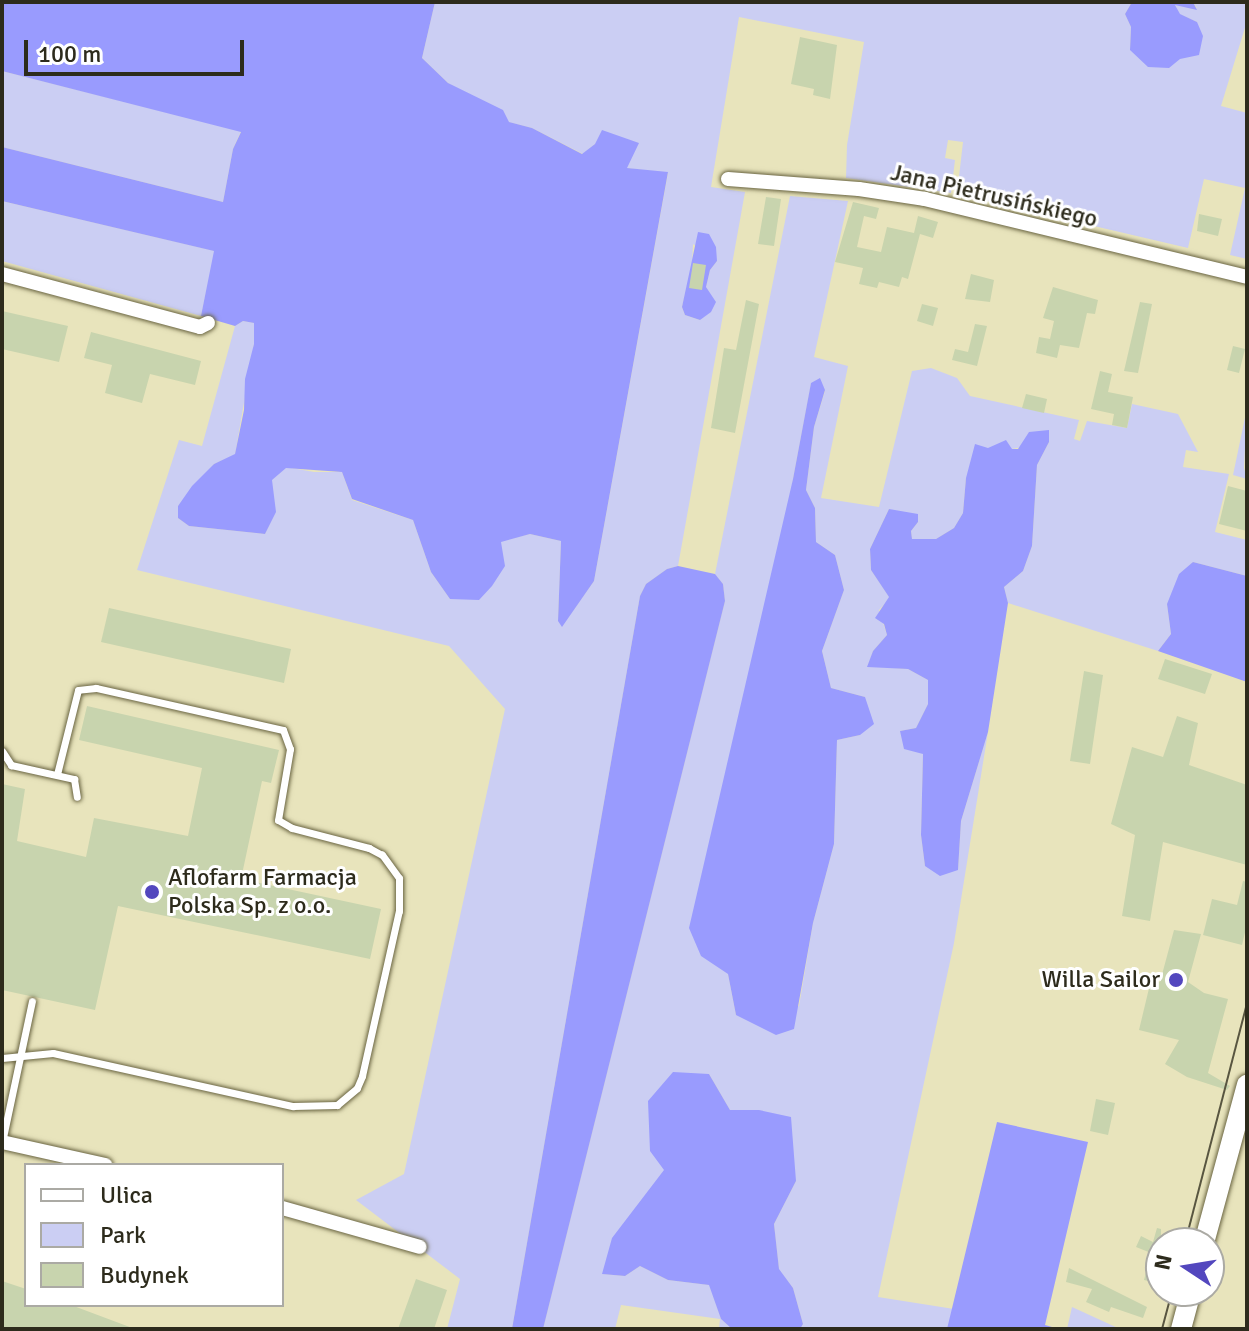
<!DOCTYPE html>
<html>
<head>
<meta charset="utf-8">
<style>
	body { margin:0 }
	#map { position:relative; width:1249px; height:1331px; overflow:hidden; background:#e8e4bc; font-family:Signika,sans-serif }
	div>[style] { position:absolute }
	.green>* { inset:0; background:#cbcef3 }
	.forest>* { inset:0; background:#999bfe }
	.building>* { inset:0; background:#c8d4ae }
	.roads { filter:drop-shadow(0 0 2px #696441) drop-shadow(0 0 2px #696441) }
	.service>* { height:7px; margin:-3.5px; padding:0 3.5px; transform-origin:3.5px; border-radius:3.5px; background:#fff }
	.minor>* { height:14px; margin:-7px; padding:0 7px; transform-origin:7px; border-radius:7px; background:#fff }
	.secondary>* { height:20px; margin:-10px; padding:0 10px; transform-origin:10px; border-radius:10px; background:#fff }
	.tram>* { height:2px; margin:-1px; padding:0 1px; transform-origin:1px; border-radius:1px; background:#585540 }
	.dots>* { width:22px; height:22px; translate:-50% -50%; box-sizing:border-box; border:4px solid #fff; border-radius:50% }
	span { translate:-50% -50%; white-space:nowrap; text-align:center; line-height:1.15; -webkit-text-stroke:6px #fff; paint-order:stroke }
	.street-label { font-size:24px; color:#2d2b1c }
	.poi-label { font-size:24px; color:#2d2b1c }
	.left { translate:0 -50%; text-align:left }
	.right { translate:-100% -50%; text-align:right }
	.frame { position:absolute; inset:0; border:4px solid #2d2b1c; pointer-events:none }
	.legend { position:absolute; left:24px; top:1163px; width:260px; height:144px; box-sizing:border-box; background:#fff; border:2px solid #abaaa4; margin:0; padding:10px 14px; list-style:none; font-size:24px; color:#2d2b1c }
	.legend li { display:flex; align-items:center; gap:16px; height:40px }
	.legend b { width:40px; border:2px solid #abaaa4 }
	.north { position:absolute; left:1145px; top:1227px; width:80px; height:80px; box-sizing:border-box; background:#fff; border:2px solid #abaaa4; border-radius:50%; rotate:282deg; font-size:22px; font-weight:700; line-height:32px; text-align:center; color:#2d2b1c }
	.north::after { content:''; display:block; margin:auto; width:28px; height:36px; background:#5347be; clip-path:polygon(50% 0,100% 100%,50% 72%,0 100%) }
	.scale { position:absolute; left:24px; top:40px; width:220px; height:36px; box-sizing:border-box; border:4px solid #2d2b1c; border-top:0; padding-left:10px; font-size:24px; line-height:28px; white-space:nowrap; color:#2d2b1c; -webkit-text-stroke:6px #fff; paint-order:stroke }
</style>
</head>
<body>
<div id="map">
	<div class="green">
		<i style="clip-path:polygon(evenodd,435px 2px,1132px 2px,1125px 14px,1131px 27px,1130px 50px,1197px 22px,1179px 14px,1175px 4px,1197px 8px,1193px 2px,1247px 2px,1247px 21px,1221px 106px,1247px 113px,1247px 259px,1230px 255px,1245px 188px,1204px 179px,1188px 248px,957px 194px,963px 142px,948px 140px,945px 158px,955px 160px,951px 193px,846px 178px,847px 145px,864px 42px,739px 17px,711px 187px,745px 192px,678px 566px,667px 569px,646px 584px,640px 596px,512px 1329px,447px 1329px,460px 1279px,356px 1200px,404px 1174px,505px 709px,449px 646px,137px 570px,179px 440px,202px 446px,235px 326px,243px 321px,254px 323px,254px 344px,235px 455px,214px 464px,178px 506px,178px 518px,189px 526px,265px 534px,275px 512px,271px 480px,286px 467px,314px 472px,342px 472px,352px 500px,413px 520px,431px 572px,450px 599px,501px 541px,530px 534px,561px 541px,558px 620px,562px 626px,594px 581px,668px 173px,626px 168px,638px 143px,624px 139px,595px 144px,583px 154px,532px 128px,508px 122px,448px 83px,422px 58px,435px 2px,693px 244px,717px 261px,710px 270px,706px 287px,709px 296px,700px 320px,685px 315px,682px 307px,692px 265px,693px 244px)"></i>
		<i style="clip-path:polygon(2px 71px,241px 131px,233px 149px,223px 202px,2px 147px)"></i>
		<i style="clip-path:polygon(evenodd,790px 196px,848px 201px,814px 357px,848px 366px,821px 498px,879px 507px,912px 371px,931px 368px,957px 378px,970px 396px,1079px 420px,1074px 439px,1080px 441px,1087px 421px,1127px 428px,1132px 404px,1178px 414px,1198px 452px,1186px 450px,1183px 467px,1229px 474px,1215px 532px,1247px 540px,1247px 576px,1193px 562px,1167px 604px,1171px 634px,1158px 651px,1008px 603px,1004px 587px,1023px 571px,1032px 546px,1037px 465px,1049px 442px,1012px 449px,966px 478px,963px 513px,954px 528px,936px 539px,912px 539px,911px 531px,918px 522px,889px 509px,870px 549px,871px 570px,890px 598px,879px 610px,887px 635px,873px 651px,868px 666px,908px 669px,928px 680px,928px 704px,916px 728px,900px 731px,923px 754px,921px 835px,925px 866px,958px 869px,961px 821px,988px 732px,954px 943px,878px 1297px,954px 1309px,947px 1329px,800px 1329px,803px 1324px,793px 1288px,779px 1270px,774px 1224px,796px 1181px,759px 1110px,730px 1110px,709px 1074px,665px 1170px,613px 1238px,603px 1274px,625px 1276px,640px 1266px,668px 1280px,710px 1285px,721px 1319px,732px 1329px,719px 1329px,720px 1319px,621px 1305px,615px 1329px,543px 1329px,725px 601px,723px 584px,715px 574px,790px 196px,819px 379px,825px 391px,814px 427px,806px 490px,815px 508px,816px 542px,835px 555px,844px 590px,822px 651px,831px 688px,865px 697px,860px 735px,837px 740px,834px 844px,813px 923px,799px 1006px,736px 1015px,728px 974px,793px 479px,811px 384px,819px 379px)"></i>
		<i style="clip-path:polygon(2px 201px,215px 251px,201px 316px,2px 261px)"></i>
		<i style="clip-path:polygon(1247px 408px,1244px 468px,1247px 479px,1233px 475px)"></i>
		<i style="clip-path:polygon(1072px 1307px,1120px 1329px,1067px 1329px)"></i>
	</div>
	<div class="forest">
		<i style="clip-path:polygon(2px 2px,435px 2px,422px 58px,448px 83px,503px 110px,509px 122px,532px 128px,582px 154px,595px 144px,602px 130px,639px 143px,627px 168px,668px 172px,594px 581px,562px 627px,558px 621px,561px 541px,530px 534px,501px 542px,505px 566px,492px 586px,479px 600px,450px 599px,431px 572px,413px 520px,352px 499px,342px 472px,286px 468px,272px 480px,276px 512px,265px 534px,189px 526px,178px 518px,178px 506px,192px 486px,214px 464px,235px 454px,244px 410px,245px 379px,254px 344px,254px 323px,243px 321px,235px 326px,201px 316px,214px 251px,2px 201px,2px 147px,223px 202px,233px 149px,241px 132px,2px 71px)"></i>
		<i style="clip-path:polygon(1132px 2px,1193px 2px,1197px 10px,1175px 5px,1180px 14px,1197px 22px,1203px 36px,1199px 55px,1180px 59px,1169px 68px,1148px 67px,1130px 50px,1131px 27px,1125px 14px)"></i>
		<i style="clip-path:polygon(698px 232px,709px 234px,716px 247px,717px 261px,710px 270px,706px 287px,716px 302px,711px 312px,700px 320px,685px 315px,682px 307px)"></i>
		<i style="clip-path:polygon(820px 378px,825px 390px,814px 427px,806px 490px,815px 508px,816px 542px,835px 555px,844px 590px,822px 651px,831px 688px,865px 697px,874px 724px,860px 735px,837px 740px,834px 844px,813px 923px,794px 1029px,776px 1035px,736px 1015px,728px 974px,701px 956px,689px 928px,793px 479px,811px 383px)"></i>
		<i style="clip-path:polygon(1049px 430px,1049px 442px,1037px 465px,1032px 546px,1023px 571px,1004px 587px,1008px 603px,988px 732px,961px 821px,958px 870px,940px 876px,925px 866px,921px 835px,923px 754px,904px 749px,900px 731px,916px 728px,928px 704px,928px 680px,908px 669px,867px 667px,873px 651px,887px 635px,884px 624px,875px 618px,889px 597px,871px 570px,870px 549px,889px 509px,918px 514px,918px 522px,911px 531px,912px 539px,936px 539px,954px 528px,963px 513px,966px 478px,975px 444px,988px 448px,1006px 440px,1012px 449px,1018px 449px,1029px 432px)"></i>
		<i style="clip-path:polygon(1193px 562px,1247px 576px,1247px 682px,1158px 651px,1171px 634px,1167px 604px,1179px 574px)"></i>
		<i style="clip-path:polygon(678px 566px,715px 574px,723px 584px,725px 601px,543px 1329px,512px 1329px,640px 596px,646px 584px,667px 569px)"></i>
		<i style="clip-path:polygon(673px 1072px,709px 1074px,730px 1110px,759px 1110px,791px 1117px,796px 1181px,774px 1224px,779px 1269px,793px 1288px,803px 1324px,800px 1329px,732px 1329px,721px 1319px,709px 1285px,668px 1280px,640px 1266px,625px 1276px,602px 1274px,612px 1238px,664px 1170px,650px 1151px,648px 1101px)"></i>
		<i style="clip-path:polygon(997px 1122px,1088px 1142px,1045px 1325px,1059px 1329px,947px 1329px)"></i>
	</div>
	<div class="building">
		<i style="clip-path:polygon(800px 37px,837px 45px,830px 99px,813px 95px,814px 89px,791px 84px)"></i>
		<i style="clip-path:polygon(766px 197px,781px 199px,774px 246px,758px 244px)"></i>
		<i style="clip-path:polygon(853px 202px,879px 208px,876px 219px,864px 216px,857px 247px,881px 252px,887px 227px,914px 233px,918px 216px,938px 222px,933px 238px,920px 234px,908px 279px,902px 277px,899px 287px,879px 282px,877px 288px,859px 284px,863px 268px,835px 262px)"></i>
		<i style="clip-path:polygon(1199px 214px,1222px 219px,1218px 236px,1197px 231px)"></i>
		<i style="clip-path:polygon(693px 263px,706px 265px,702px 290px,689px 288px)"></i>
		<i style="clip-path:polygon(971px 274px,994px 280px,990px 302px,965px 299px)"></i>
		<i style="clip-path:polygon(1053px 287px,1098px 300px,1095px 314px,1087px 313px,1079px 348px,1060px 345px,1057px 358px,1036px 353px,1039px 337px,1050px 339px,1054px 321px,1043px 318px)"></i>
		<i style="clip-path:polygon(746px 300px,759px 304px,735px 433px,711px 428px,724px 348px,736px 350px)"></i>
		<i style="clip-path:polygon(1140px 302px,1152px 304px,1138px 373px,1124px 371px)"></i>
		<i style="clip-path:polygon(922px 304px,938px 308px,933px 326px,917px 321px)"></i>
		<i style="clip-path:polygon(2px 311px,68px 326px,59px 362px,2px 349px)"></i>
		<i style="clip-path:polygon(975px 324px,987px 326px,977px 366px,952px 360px,955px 349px,968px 352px)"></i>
		<i style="clip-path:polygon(91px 332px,201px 361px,195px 385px,150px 374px,142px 403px,105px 393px,112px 365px,84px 358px)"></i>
		<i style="clip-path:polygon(1233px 346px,1245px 349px,1239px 373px,1227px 370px)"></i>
		<i style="clip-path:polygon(1100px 371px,1112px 374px,1108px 392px,1133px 397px,1127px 428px,1112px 425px,1114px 414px,1091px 409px)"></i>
		<i style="clip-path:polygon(1026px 394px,1047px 399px,1044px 413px,1022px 408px)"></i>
		<i style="clip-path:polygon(1228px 486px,1247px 491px,1247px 531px,1219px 524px)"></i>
		<i style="clip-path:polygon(109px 608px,291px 649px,284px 683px,101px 642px)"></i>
		<i style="clip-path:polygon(1165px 659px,1212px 674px,1205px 694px,1158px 679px)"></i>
		<i style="clip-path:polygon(1084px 671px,1103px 675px,1090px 764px,1070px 761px)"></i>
		<i style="clip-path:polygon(87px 706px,279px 750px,271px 783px,262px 781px,241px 879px,381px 909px,370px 959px,118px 906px,95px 1010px,2px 990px,2px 784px,25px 789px,17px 841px,86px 857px,94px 818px,188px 836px,202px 768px,79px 740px)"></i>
		<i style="clip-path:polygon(1177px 716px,1198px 723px,1189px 765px,1247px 785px,1247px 865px,1163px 842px,1150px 921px,1122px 916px,1135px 835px,1111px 824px,1132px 747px,1163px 757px)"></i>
		<i style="clip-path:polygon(1243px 881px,1247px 882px,1247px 924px,1242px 945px,1203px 935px,1212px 899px,1237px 905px)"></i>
		<i style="clip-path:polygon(1174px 930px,1201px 934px,1188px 982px,1204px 993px,1228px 999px,1208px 1073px,1230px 1086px,1227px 1090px,1187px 1077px,1165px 1064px,1179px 1040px,1139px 1030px,1151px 980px,1160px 982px)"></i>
		<i style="clip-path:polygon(1096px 1099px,1115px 1103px,1108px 1135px,1090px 1131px)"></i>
		<i style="clip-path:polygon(1157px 1228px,1161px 1229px,1161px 1284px,1144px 1280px,1151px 1253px,1136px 1247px,1141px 1236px,1153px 1242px)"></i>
		<i style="clip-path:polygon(1069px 1268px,1147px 1307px,1143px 1318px,1111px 1307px,1109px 1312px,1086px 1302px,1092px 1289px,1066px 1282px)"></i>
		<i style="clip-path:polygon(416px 1279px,447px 1290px,434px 1329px,398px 1329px)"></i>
		<i style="clip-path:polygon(2px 1281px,26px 1289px,26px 1305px,71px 1305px,135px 1329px,2px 1329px)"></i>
	</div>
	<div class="roads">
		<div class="service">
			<i style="left:2px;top:751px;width:17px;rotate:57deg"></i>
			<i style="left:11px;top:765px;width:65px;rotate:12.5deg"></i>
			<i style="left:74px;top:779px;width:18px;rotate:81deg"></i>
			<i style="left:2px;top:1058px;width:51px;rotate:-5.6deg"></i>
			<i style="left:53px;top:1053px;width:246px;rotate:12.5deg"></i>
			<i style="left:293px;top:1106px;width:44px;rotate:-1.3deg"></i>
			<i style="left:337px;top:1105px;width:26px;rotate:-40deg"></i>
			<i style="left:357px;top:1088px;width:13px;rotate:-67deg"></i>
			<i style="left:362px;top:1076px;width:169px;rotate:-77.4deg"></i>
			<i style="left:399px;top:911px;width:33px;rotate:-90deg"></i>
			<i style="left:399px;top:878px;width:29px;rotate:-126deg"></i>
			<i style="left:382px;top:855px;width:15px;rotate:-152deg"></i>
			<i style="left:369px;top:848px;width:80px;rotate:-165.4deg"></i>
			<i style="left:292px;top:828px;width:16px;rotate:-150deg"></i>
			<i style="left:278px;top:820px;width:72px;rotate:-80.4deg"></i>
			<i style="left:290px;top:749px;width:20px;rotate:-110deg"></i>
			<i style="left:283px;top:730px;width:192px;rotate:-167.3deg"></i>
			<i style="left:96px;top:688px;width:18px;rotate:174deg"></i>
			<i style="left:78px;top:690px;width:87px;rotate:104deg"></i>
			<i style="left:2px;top:1142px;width:144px;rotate:-78deg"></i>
		</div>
		<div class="minor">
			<i style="left:728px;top:179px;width:131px;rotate:4.4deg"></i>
			<i style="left:859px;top:189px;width:67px;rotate:8.6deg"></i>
			<i style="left:925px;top:199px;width:331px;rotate:13.6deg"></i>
			<i style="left:2px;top:274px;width:205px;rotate:15deg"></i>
			<i style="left:200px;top:327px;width:9px;rotate:-27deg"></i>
			<i style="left:2px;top:1142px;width:106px;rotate:12.6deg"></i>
			<i style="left:282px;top:1208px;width:143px;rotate:15.8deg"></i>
		</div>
		<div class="secondary">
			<i style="left:1204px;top:1243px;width:164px;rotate:-74.8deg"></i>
			<i style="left:1181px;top:1329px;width:39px;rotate:-75deg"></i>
		</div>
	</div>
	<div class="tram">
		<i style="left:1185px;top:1243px;width:247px;rotate:-75.5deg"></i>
		<i style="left:1162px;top:1329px;width:39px;rotate:-75deg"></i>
	</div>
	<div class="dots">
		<i style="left:152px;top:892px;background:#5347be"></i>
		<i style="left:1176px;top:980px;background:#5347be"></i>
	</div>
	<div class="street-label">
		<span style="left:994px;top:196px;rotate:13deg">Jana Pietrusińskiego</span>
	</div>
	<div class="poi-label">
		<span class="left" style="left:168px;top:892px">Aflofarm Farmacja<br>Polska Sp. z o.o.</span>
		<span class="right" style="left:1160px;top:980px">Willa Sailor</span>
	</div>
	<div class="frame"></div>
	<ul class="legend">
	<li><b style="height:10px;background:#fff"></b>Ulica</li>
	<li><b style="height:22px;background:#cbcef3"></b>Park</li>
	<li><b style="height:22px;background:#c8d4ae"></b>Budynek</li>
	</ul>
	<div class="north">N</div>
	<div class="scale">100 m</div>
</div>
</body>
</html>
